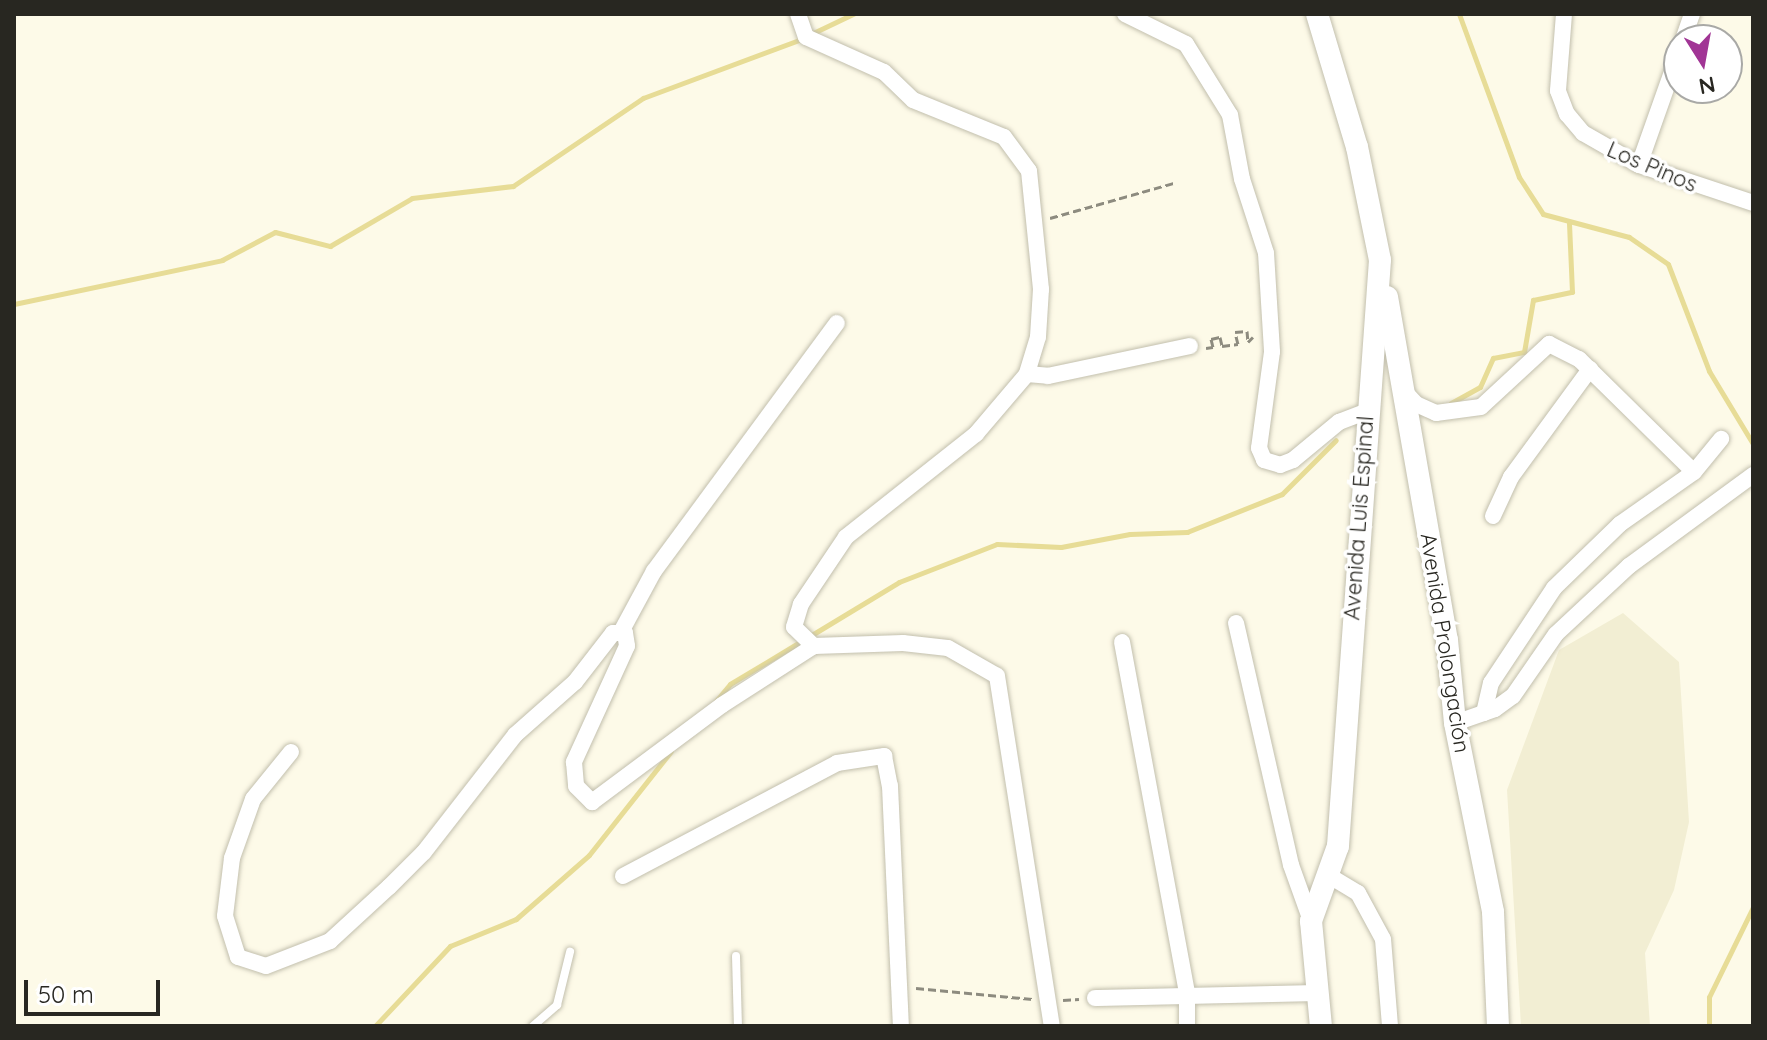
<!DOCTYPE html>
<html>
<head>
<meta charset="utf-8">
<style>
	body { margin:0 }
	#map { position:relative; width:1767px; height:1040px; overflow:hidden; background:#fdfae8; font-family:Quicksand,sans-serif }
	div>[style] { position:absolute }
	.built>* { inset:0; background:#f2eed3 }
	.stream>* { height:5px; margin:-2.5px; padding:0 2.5px; transform-origin:2.5px; border-radius:2.5px; background:#e7dc96 }
	.path>* { height:3px; margin-top:-1.5px; transform-origin:0; background:repeating-linear-gradient(90deg,#8d8b7f 0 8px,transparent 0 12px) }
	.roads { filter:drop-shadow(0 0 2px #c2bfad) drop-shadow(0 0 2px #c2bfad) }
	.lane>* { height:8px; margin:-4px; padding:0 4px; transform-origin:4px; border-radius:4px; background:#fff }
	.street>* { height:16px; margin:-8px; padding:0 8px; transform-origin:8px; border-radius:8px; background:#fff }
	.secondary>* { height:22px; margin:-11px; padding:0 11px; transform-origin:11px; border-radius:11px; background:#fff }
	span { translate:-50% -50%; white-space:nowrap; text-align:center; line-height:1.15; -webkit-text-stroke:7px #fff; paint-order:stroke }
	.street-label { font-size:22px; color:#282721 }
	.frame { position:absolute; inset:0; border:16px solid #282721; pointer-events:none }
	.north { position:absolute; left:1663px; top:24px; width:80px; height:80px; box-sizing:border-box; background:#fff; border:2px solid #a9a9a6; border-radius:50%; rotate:169deg; font-size:22px; font-weight:700; line-height:32px; text-align:center; color:#282721 }
	.north::after { content:''; display:block; margin:auto; width:28px; height:36px; background:#a13595; clip-path:polygon(50% 0,100% 100%,50% 72%,0 100%) }
	.scale { position:absolute; left:24px; top:980px; width:136px; height:36px; box-sizing:border-box; border:4px solid #282721; border-top:0; padding-left:10px; font-size:24px; line-height:28px; white-space:nowrap; color:#282721; -webkit-text-stroke:6px #fff; paint-order:stroke }
</style>
</head>
<body>
<div id="map">
	<div class="built">
		<i style="clip-path:polygon(1623px 613px,1679px 662px,1689px 822px,1674px 890px,1645px 953px,1650px 1026px,1521px 1026px,1507px 790px,1559px 650px)"></i>
	</div>
	<div class="stream">
		<i style="left:1459px;top:14px;width:174px;rotate:69.8deg"></i>
		<i style="left:1519px;top:177px;width:44px;rotate:57deg"></i>
		<i style="left:1543px;top:214px;width:89px;rotate:15deg"></i>
		<i style="left:1629px;top:237px;width:47px;rotate:34.7deg"></i>
		<i style="left:1668px;top:264px;width:115px;rotate:69deg"></i>
		<i style="left:1709px;top:371px;width:85px;rotate:58.9deg"></i>
		<i style="left:811px;top:34px;width:47px;rotate:-25.5deg"></i>
		<i style="left:14px;top:304px;width:213px;rotate:-11.9deg"></i>
		<i style="left:222px;top:260px;width:60px;rotate:-27.8deg"></i>
		<i style="left:275px;top:232px;width:57px;rotate:14.3deg"></i>
		<i style="left:330px;top:246px;width:95px;rotate:-30.3deg"></i>
		<i style="left:412px;top:198px;width:102px;rotate:-6.8deg"></i>
		<i style="left:513px;top:186px;width:157px;rotate:-34.1deg"></i>
		<i style="left:643px;top:98px;width:170px;rotate:-20.4deg"></i>
		<i style="left:1451px;top:403px;width:33px;rotate:-29deg"></i>
		<i style="left:1480px;top:387px;width:32px;rotate:-66deg"></i>
		<i style="left:1493px;top:358px;width:32px;rotate:-11deg"></i>
		<i style="left:1524px;top:352px;width:53px;rotate:-80.2deg"></i>
		<i style="left:1533px;top:300px;width:40px;rotate:-12deg"></i>
		<i style="left:1572px;top:292px;width:69px;rotate:-92.5deg"></i>
		<i style="left:810px;top:636px;width:104px;rotate:-31.2deg"></i>
		<i style="left:899px;top:582px;width:105px;rotate:-21.2deg"></i>
		<i style="left:997px;top:544px;width:64px;rotate:2.7deg"></i>
		<i style="left:1061px;top:547px;width:70px;rotate:-10.7deg"></i>
		<i style="left:1130px;top:534px;width:57px;rotate:-2deg"></i>
		<i style="left:1187px;top:532px;width:102px;rotate:-21.8deg"></i>
		<i style="left:1282px;top:494px;width:76px;rotate:-45deg"></i>
		<i style="left:715px;top:702px;width:23px;rotate:-50deg"></i>
		<i style="left:730px;top:684px;width:82px;rotate:-31deg"></i>
		<i style="left:375px;top:1026px;width:110px;rotate:-46.8deg"></i>
		<i style="left:450px;top:946px;width:71px;rotate:-22.2deg"></i>
		<i style="left:516px;top:919px;width:97px;rotate:-41.2deg"></i>
		<i style="left:589px;top:855px;width:132px;rotate:-51.7deg"></i>
		<i style="left:1709px;top:1026px;width:29px;rotate:-90deg"></i>
		<i style="left:1709px;top:997px;width:100px;rotate:-63.9deg"></i>
	</div>
	<div class="path">
		<i style="left:1050px;top:218px;width:129px;rotate:-15.8deg"></i>
		<i style="left:1206px;top:348px;width:7px;rotate:-8deg"></i>
		<i style="left:1213px;top:347px;width:8px;rotate:-104deg"></i>
		<i style="left:1211px;top:339px;width:9px;rotate:-13deg"></i>
		<i style="left:1220px;top:337px;width:9px;rotate:77deg"></i>
		<i style="left:1222px;top:346px;width:16px;rotate:-7deg"></i>
		<i style="left:1238px;top:344px;width:12px;rotate:-104deg"></i>
		<i style="left:1235px;top:332px;width:12px;rotate:-5deg"></i>
		<i style="left:1247px;top:331px;width:11px;rotate:85deg"></i>
		<i style="left:1248px;top:342px;width:7px;rotate:-45deg"></i>
		<i style="left:916px;top:988px;width:117px;rotate:5.4deg"></i>
		<i style="left:1063px;top:1000px;width:16px;rotate:-4deg"></i>
	</div>
	<div class="roads">
		<div class="lane">
			<i style="left:736px;top:956px;width:70px;rotate:88.4deg"></i>
			<i style="left:533px;top:1026px;width:32px;rotate:-41deg"></i>
			<i style="left:557px;top:1005px;width:55px;rotate:-76.2deg"></i>
		</div>
		<div class="street">
			<i style="left:798px;top:14px;width:24px;rotate:71deg"></i>
			<i style="left:806px;top:37px;width:85px;rotate:24.2deg"></i>
			<i style="left:884px;top:72px;width:40px;rotate:44deg"></i>
			<i style="left:913px;top:100px;width:98px;rotate:22.1deg"></i>
			<i style="left:1004px;top:137px;width:42px;rotate:53.7deg"></i>
			<i style="left:1029px;top:171px;width:119px;rotate:84.2deg"></i>
			<i style="left:1041px;top:289px;width:48px;rotate:93.6deg"></i>
			<i style="left:1038px;top:337px;width:39px;rotate:107deg"></i>
			<i style="left:1027px;top:374px;width:79px;rotate:130.4deg"></i>
			<i style="left:976px;top:434px;width:166px;rotate:141.6deg"></i>
			<i style="left:846px;top:537px;width:81px;rotate:123.9deg"></i>
			<i style="left:801px;top:604px;width:24px;rotate:107deg"></i>
			<i style="left:794px;top:627px;width:28px;rotate:44deg"></i>
			<i style="left:814px;top:646px;width:89px;rotate:-1.9deg"></i>
			<i style="left:903px;top:643px;width:45px;rotate:6.3deg"></i>
			<i style="left:948px;top:648px;width:56px;rotate:29.7deg"></i>
			<i style="left:997px;top:676px;width:354px;rotate:81.1deg"></i>
			<i style="left:1125px;top:14px;width:68px;rotate:26.2deg"></i>
			<i style="left:1186px;top:44px;width:84px;rotate:58.2deg"></i>
			<i style="left:1230px;top:115px;width:65px;rotate:79.4deg"></i>
			<i style="left:1242px;top:179px;width:78px;rotate:72deg"></i>
			<i style="left:1266px;top:253px;width:99px;rotate:86.5deg"></i>
			<i style="left:1272px;top:352px;width:97px;rotate:97.7deg"></i>
			<i style="left:1259px;top:448px;width:13px;rotate:67deg"></i>
			<i style="left:1264px;top:460px;width:17px;rotate:17deg"></i>
			<i style="left:1280px;top:465px;width:14px;rotate:-21deg"></i>
			<i style="left:1293px;top:460px;width:60px;rotate:-39.6deg"></i>
			<i style="left:1339px;top:422px;width:30px;rotate:-21deg"></i>
			<i style="left:1564px;top:14px;width:77px;rotate:94.5deg"></i>
			<i style="left:1558px;top:91px;width:25px;rotate:69deg"></i>
			<i style="left:1567px;top:114px;width:25px;rotate:50deg"></i>
			<i style="left:1583px;top:133px;width:64px;rotate:29.7deg"></i>
			<i style="left:1639px;top:165px;width:120px;rotate:18.4deg"></i>
			<i style="left:1683px;top:40px;width:28px;rotate:-71deg"></i>
			<i style="left:1639px;top:165px;width:120px;rotate:-70.5deg"></i>
			<i style="left:1027px;top:374px;width:21px;rotate:5deg"></i>
			<i style="left:1048px;top:376px;width:145px;rotate:-11.9deg"></i>
			<i style="left:1404px;top:391px;width:18px;rotate:47deg"></i>
			<i style="left:1416px;top:404px;width:22px;rotate:24deg"></i>
			<i style="left:1436px;top:413px;width:45px;rotate:-7.6deg"></i>
			<i style="left:1481px;top:407px;width:93px;rotate:-42.8deg"></i>
			<i style="left:1549px;top:344px;width:34px;rotate:27deg"></i>
			<i style="left:1579px;top:359px;width:161px;rotate:44.5deg"></i>
			<i style="left:1493px;top:516px;width:43px;rotate:-65.2deg"></i>
			<i style="left:1511px;top:477px;width:134px;rotate:-53.8deg"></i>
			<i style="left:1236px;top:623px;width:248px;rotate:77.2deg"></i>
			<i style="left:1291px;top:865px;width:59px;rotate:70.3deg"></i>
			<i style="left:621px;top:632px;width:69px;rotate:-61.6deg"></i>
			<i style="left:654px;top:571px;width:308px;rotate:-53.6deg"></i>
			<i style="left:1122px;top:642px;width:358px;rotate:79.5deg"></i>
			<i style="left:1187px;top:994px;width:32px;rotate:90deg"></i>
			<i style="left:1484px;top:713px;width:31px;rotate:-77deg"></i>
			<i style="left:1491px;top:683px;width:114px;rotate:-56.4deg"></i>
			<i style="left:1554px;top:588px;width:92px;rotate:-44.1deg"></i>
			<i style="left:1620px;top:524px;width:90px;rotate:-35.1deg"></i>
			<i style="left:1694px;top:472px;width:43px;rotate:-50.7deg"></i>
			<i style="left:1455px;top:723px;width:42px;rotate:-19.3deg"></i>
			<i style="left:1495px;top:709px;width:22px;rotate:-36deg"></i>
			<i style="left:1513px;top:696px;width:75px;rotate:-55.3deg"></i>
			<i style="left:1556px;top:634px;width:100px;rotate:-43deg"></i>
			<i style="left:1629px;top:566px;width:154px;rotate:-36.3deg"></i>
			<i style="left:291px;top:752px;width:60px;rotate:129deg"></i>
			<i style="left:253px;top:799px;width:63px;rotate:109.6deg"></i>
			<i style="left:232px;top:858px;width:58px;rotate:96.9deg"></i>
			<i style="left:225px;top:916px;width:43px;rotate:72.4deg"></i>
			<i style="left:238px;top:957px;width:29px;rotate:18deg"></i>
			<i style="left:266px;top:966px;width:69px;rotate:-21.3deg"></i>
			<i style="left:330px;top:941px;width:80px;rotate:-42.5deg"></i>
			<i style="left:389px;top:887px;width:49px;rotate:-45deg"></i>
			<i style="left:424px;top:852px;width:148px;rotate:-52.1deg"></i>
			<i style="left:515px;top:735px;width:80px;rotate:-41.5deg"></i>
			<i style="left:575px;top:682px;width:62px;rotate:-52.2deg"></i>
			<i style="left:613px;top:633px;width:12px"></i>
			<i style="left:625px;top:633px;width:13px;rotate:81deg"></i>
			<i style="left:627px;top:646px;width:128px;rotate:114.6deg"></i>
			<i style="left:574px;top:762px;width:24px;rotate:85deg"></i>
			<i style="left:576px;top:786px;width:23px;rotate:45deg"></i>
			<i style="left:592px;top:802px;width:162px;rotate:-36.7deg"></i>
			<i style="left:722px;top:705px;width:109px;rotate:-32.7deg"></i>
			<i style="left:1328px;top:875px;width:35px;rotate:31deg"></i>
			<i style="left:1358px;top:893px;width:52px;rotate:61.5deg"></i>
			<i style="left:1383px;top:939px;width:87px;rotate:85.4deg"></i>
			<i style="left:623px;top:876px;width:242px;rotate:-27.8deg"></i>
			<i style="left:837px;top:763px;width:48px;rotate:-8.5deg"></i>
			<i style="left:884px;top:756px;width:31px;rotate:79deg"></i>
			<i style="left:890px;top:786px;width:240px;rotate:87.4deg"></i>
			<i style="left:1095px;top:998px;width:225px;rotate:-1.3deg"></i>
		</div>
		<div class="secondary">
			<i style="left:1317px;top:14px;width:139px;rotate:73.3deg"></i>
			<i style="left:1357px;top:147px;width:115px;rotate:78.5deg"></i>
			<i style="left:1380px;top:260px;width:588px;rotate:94.1deg"></i>
			<i style="left:1338px;top:846px;width:80px;rotate:109.8deg"></i>
			<i style="left:1311px;top:921px;width:105px;rotate:84.6deg"></i>
			<i style="left:1387px;top:297px;width:348px;rotate:80.1deg"></i>
			<i style="left:1447px;top:640px;width:83px;rotate:84.5deg"></i>
			<i style="left:1455px;top:723px;width:193px;rotate:78.6deg"></i>
			<i style="left:1493px;top:912px;width:114px;rotate:87.5deg"></i>
		</div>
	</div>
	<div class="street-label">
		<span style="left:1652px;top:167px;rotate:23deg">Los Pinos</span>
		<span style="left:1359px;top:518px;rotate:-86deg">Avenida Luis Espinal</span>
		<span style="left:1445px;top:643px;rotate:81deg">Avenida Prolongación</span>
	</div>
	<div class="frame"></div>
	<div class="north">N</div>
	<div class="scale">50 m</div>
</div>
</body>
</html>
